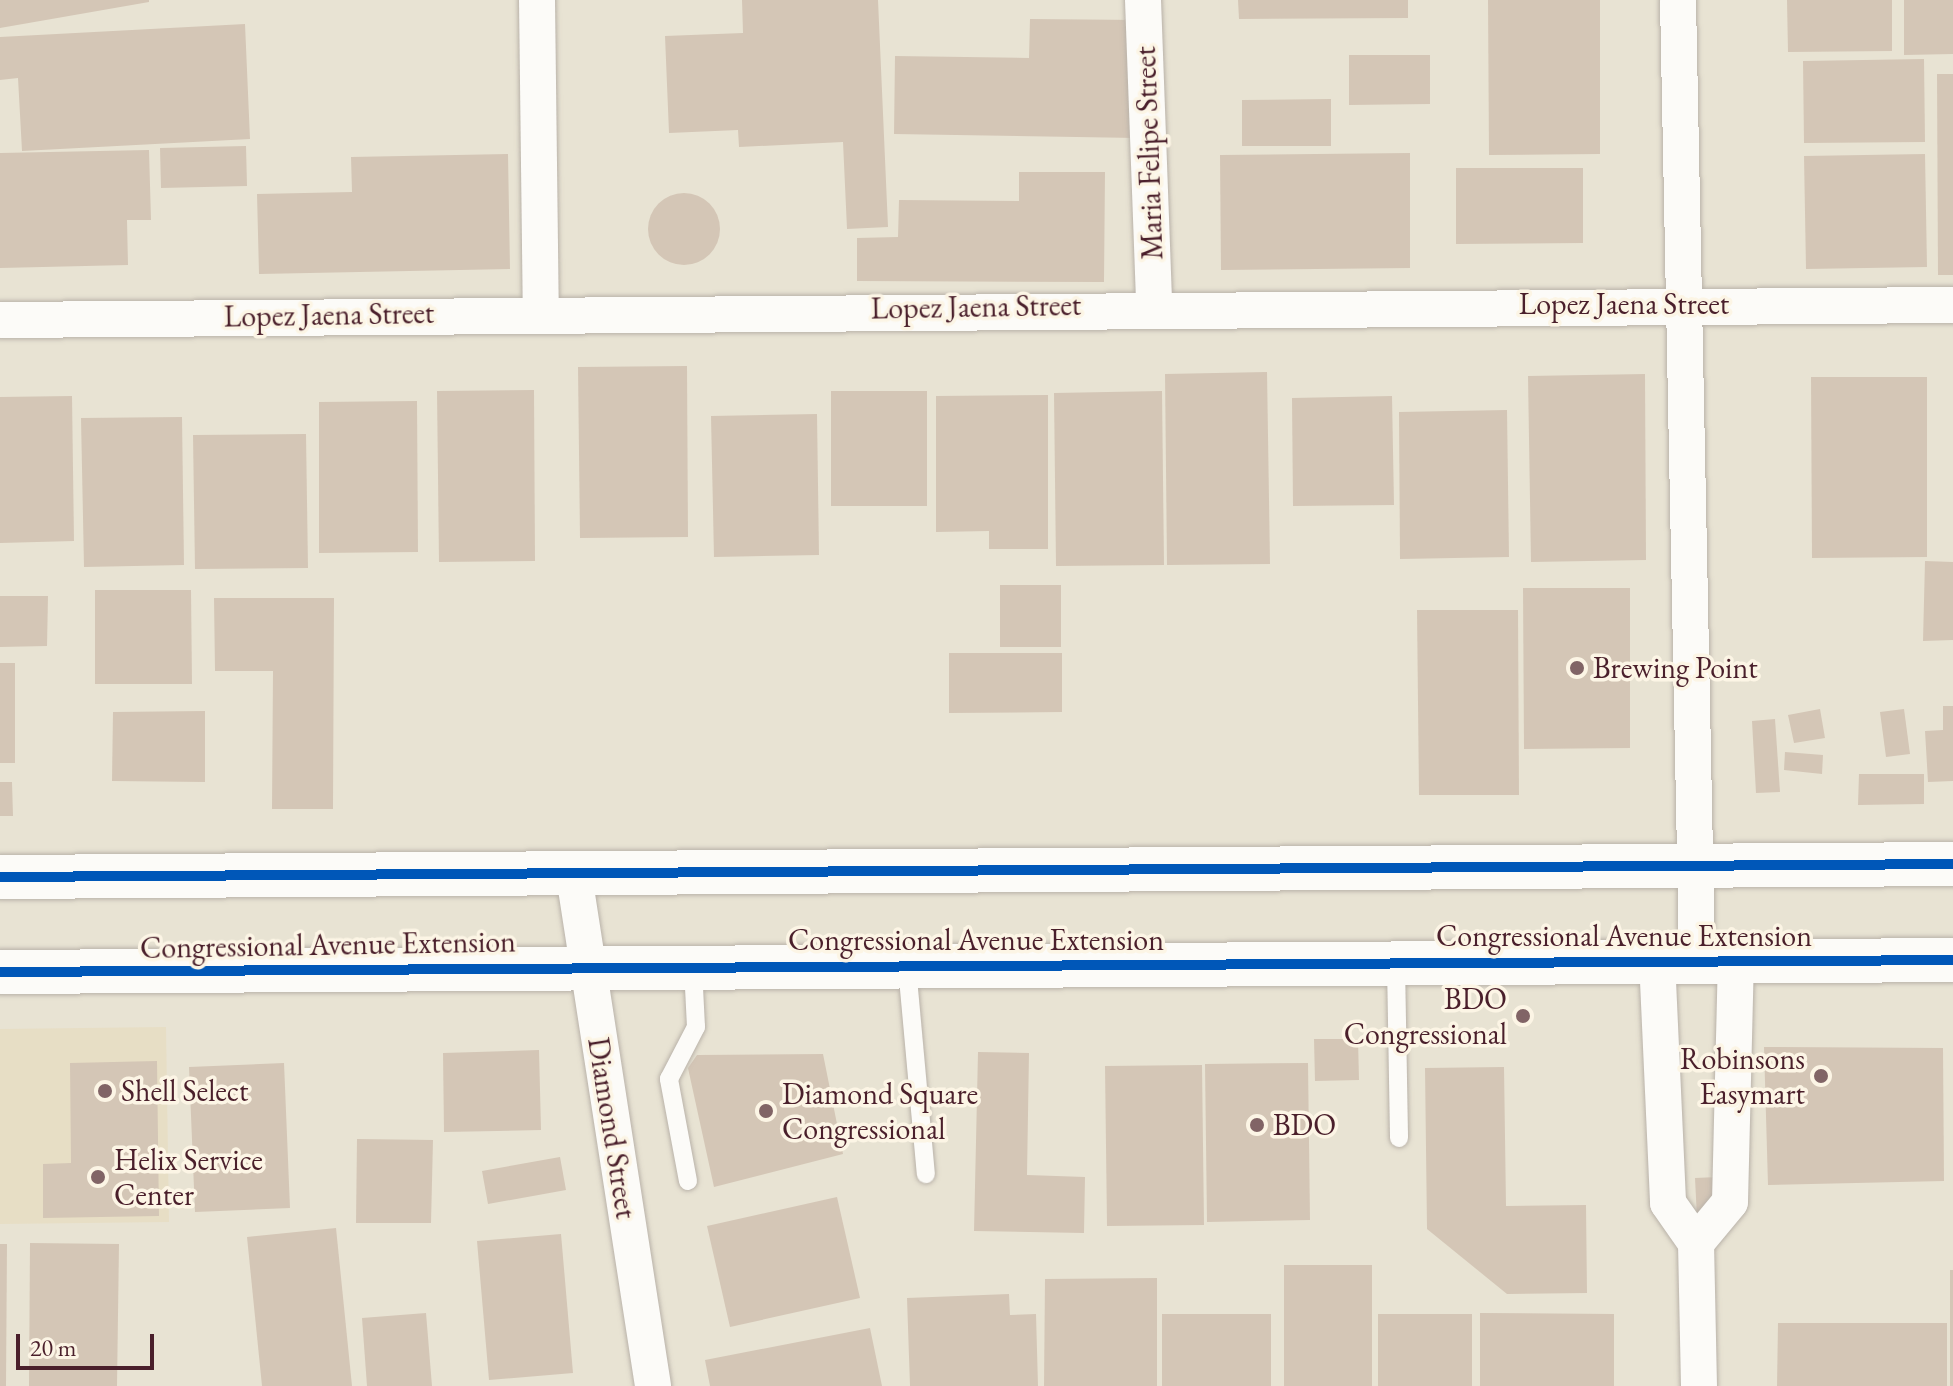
<!DOCTYPE html>
<html>
<head>
<meta charset="utf-8">
<style>
	body { margin:0 }
	#map { position:relative; width:1953px; height:1386px; overflow:hidden; background:#e8e3d3; font-family:"EB Garamond",serif }
	div>[style] { position:absolute }
	.built>* { inset:0; background:#e7dec5 }
	.building>* { inset:0; background:#d4c6b6 }
	.round { border-radius:50% }
	.roads { filter:drop-shadow(0 0 2px #b9b2a9) drop-shadow(0 0 2px #b9b2a9) }
	.lane>* { height:18px; margin:-9px; padding:0 9px; transform-origin:9px; border-radius:9px; background:#fcfbf8 }
	.street>* { height:36px; margin:-18px; padding:0 18px; transform-origin:18px; border-radius:18px; background:#fcfbf8 }
	.primary>* { height:44px; margin:-22px; padding:0 22px; transform-origin:22px; border-radius:22px; background:#fcfbf8 }
	.cycleway>* { height:10px; margin:-5px; padding:0 5px; transform-origin:5px; border-radius:5px; background:#0057b8 }
	.dots>* { width:22px; height:22px; translate:-50% -50%; box-sizing:border-box; border:4px solid #fcf5e5; border-radius:50% }
	span { translate:-50% -50%; white-space:nowrap; text-align:center; line-height:1.15; -webkit-text-stroke:7px #fcf5e5; paint-order:stroke }
	.street-label { font-size:30px; color:#4a1f2b }
	.poi-label { font-size:30px; color:#4a1f2b }
	.left { translate:0 -50%; text-align:left }
	.right { translate:-100% -50%; text-align:right }
	.scale { position:absolute; left:16px; top:1334px; width:138px; height:36px; box-sizing:border-box; border:4px solid #4a1f2b; border-top:0; padding-left:10px; font-size:24px; line-height:28px; white-space:nowrap; color:#4a1f2b; -webkit-text-stroke:6px #fcf5e5; paint-order:stroke }
</style>
</head>
<body>
<div id="map">
	<div class="built">
		<i style="clip-path:polygon(166px 1027px,169px 1222px,0 1224px,0 1029px)"></i>
	</div>
	<div class="building">
		<i style="clip-path:polygon(0 0,149px 0,149px 2px,0 28px)"></i>
		<i style="clip-path:polygon(742px 0,878px 0,888px 227px,847px 229px,843px 142px,739px 147px,738px 130px,669px 133px,665px 36px,743px 33px)"></i>
		<i style="clip-path:polygon(1238px 0,1408px 0,1408px 18px,1239px 19px)"></i>
		<i style="clip-path:polygon(1488px 0,1600px 0,1600px 154px,1489px 155px)"></i>
		<i style="clip-path:polygon(1787px 0,1892px 0,1892px 51px,1788px 52px)"></i>
		<i style="clip-path:polygon(1904px 0,1953px 0,1953px 54px,1904px 55px)"></i>
		<i style="clip-path:polygon(1030px 19px,1139px 20px,1137px 138px,894px 134px,895px 56px,1029px 58px)"></i>
		<i style="clip-path:polygon(245px 24px,250px 139px,22px 151px,18px 78px,0 80px,0 37px)"></i>
		<i style="clip-path:polygon(1349px 55px,1430px 55px,1430px 104px,1349px 105px)"></i>
		<i style="clip-path:polygon(1924px 59px,1925px 142px,1804px 143px,1803px 61px)"></i>
		<i style="clip-path:polygon(1937px 74px,1953px 74px,1953px 275px,1938px 275px)"></i>
		<i style="clip-path:polygon(1331px 99px,1331px 146px,1242px 146px,1242px 100px)"></i>
		<i style="clip-path:polygon(246px 146px,247px 186px,161px 188px,160px 148px)"></i>
		<i style="clip-path:polygon(149px 150px,151px 220px,127px 220px,128px 265px,0 268px,0 153px)"></i>
		<i style="clip-path:polygon(1410px 153px,1410px 268px,1221px 270px,1220px 155px)"></i>
		<i style="clip-path:polygon(508px 154px,510px 269px,259px 274px,257px 194px,352px 192px,351px 157px)"></i>
		<i style="clip-path:polygon(1925px 154px,1927px 267px,1806px 269px,1804px 156px)"></i>
		<i style="clip-path:polygon(1456px 168px,1583px 168px,1583px 243px,1456px 244px)"></i>
		<i style="clip-path:polygon(1019px 172px,1105px 172px,1104px 282px,857px 281px,857px 238px,898px 237px,899px 200px,1019px 201px)"></i>
		<i class="round" style="left:648px;top:193px;width:72px;height:72px"></i>
		<i style="clip-path:polygon(687px 366px,688px 537px,580px 538px,578px 367px)"></i>
		<i style="clip-path:polygon(1267px 372px,1270px 564px,1167px 565px,1165px 374px)"></i>
		<i style="clip-path:polygon(1645px 374px,1646px 560px,1531px 562px,1528px 376px)"></i>
		<i style="clip-path:polygon(1811px 377px,1927px 377px,1927px 557px,1812px 558px)"></i>
		<i style="clip-path:polygon(534px 390px,535px 561px,439px 562px,437px 391px)"></i>
		<i style="clip-path:polygon(831px 391px,927px 391px,927px 506px,831px 506px)"></i>
		<i style="clip-path:polygon(1162px 391px,1164px 565px,1056px 566px,1054px 393px)"></i>
		<i style="clip-path:polygon(1048px 395px,1048px 549px,989px 549px,989px 531px,936px 532px,936px 396px)"></i>
		<i style="clip-path:polygon(72px 396px,74px 541px,0 543px,0 397px)"></i>
		<i style="clip-path:polygon(1392px 396px,1394px 505px,1293px 506px,1292px 398px)"></i>
		<i style="clip-path:polygon(417px 401px,418px 552px,319px 553px,319px 402px)"></i>
		<i style="clip-path:polygon(1507px 410px,1509px 557px,1400px 559px,1399px 412px)"></i>
		<i style="clip-path:polygon(817px 414px,819px 555px,714px 557px,711px 416px)"></i>
		<i style="clip-path:polygon(182px 417px,184px 565px,84px 567px,81px 418px)"></i>
		<i style="clip-path:polygon(306px 434px,308px 568px,195px 569px,193px 435px)"></i>
		<i style="clip-path:polygon(1925px 561px,1953px 562px,1953px 640px,1923px 641px)"></i>
		<i style="clip-path:polygon(1000px 585px,1061px 585px,1061px 647px,1000px 647px)"></i>
		<i style="clip-path:polygon(1523px 588px,1630px 588px,1630px 748px,1524px 749px)"></i>
		<i style="clip-path:polygon(95px 590px,191px 590px,192px 684px,95px 684px)"></i>
		<i style="clip-path:polygon(0 596px,48px 596px,47px 646px,0 647px)"></i>
		<i style="clip-path:polygon(214px 598px,334px 598px,333px 809px,272px 809px,273px 671px,215px 671px)"></i>
		<i style="clip-path:polygon(1417px 610px,1518px 610px,1519px 795px,1419px 795px)"></i>
		<i style="clip-path:polygon(949px 653px,1062px 653px,1062px 712px,949px 713px)"></i>
		<i style="clip-path:polygon(0 663px,15px 663px,15px 763px,0 763px)"></i>
		<i style="clip-path:polygon(1943px 706px,1953px 706px,1953px 781px,1928px 782px,1925px 731px,1943px 730px)"></i>
		<i style="clip-path:polygon(1820px 709px,1825px 738px,1794px 743px,1788px 715px)"></i>
		<i style="clip-path:polygon(1904px 709px,1910px 754px,1886px 757px,1880px 712px)"></i>
		<i style="clip-path:polygon(205px 711px,205px 782px,112px 781px,113px 712px)"></i>
		<i style="clip-path:polygon(1775px 719px,1780px 792px,1756px 793px,1752px 721px)"></i>
		<i style="clip-path:polygon(1785px 752px,1823px 755px,1822px 774px,1784px 770px)"></i>
		<i style="clip-path:polygon(1859px 774px,1924px 774px,1924px 804px,1858px 805px)"></i>
		<i style="clip-path:polygon(0 782px,12px 782px,13px 816px,0 816px)"></i>
		<i style="clip-path:polygon(1314px 1039px,1358px 1039px,1359px 1080px,1315px 1081px)"></i>
		<i style="clip-path:polygon(1764px 1047px,1943px 1048px,1944px 1181px,1768px 1185px)"></i>
		<i style="clip-path:polygon(539px 1050px,541px 1130px,444px 1132px,443px 1053px)"></i>
		<i style="clip-path:polygon(978px 1052px,1029px 1053px,1027px 1175px,1085px 1177px,1084px 1233px,974px 1231px)"></i>
		<i style="clip-path:polygon(823px 1054px,843px 1154px,714px 1187px,688px 1068px,697px 1055px)"></i>
		<i style="clip-path:polygon(157px 1061px,159px 1216px,43px 1218px,43px 1164px,71px 1163px,70px 1063px)"></i>
		<i style="clip-path:polygon(284px 1063px,290px 1208px,195px 1212px,189px 1067px)"></i>
		<i style="clip-path:polygon(1308px 1063px,1310px 1220px,1207px 1222px,1205px 1064px)"></i>
		<i style="clip-path:polygon(1202px 1065px,1204px 1225px,1107px 1226px,1105px 1066px)"></i>
		<i style="clip-path:polygon(1504px 1067px,1506px 1206px,1586px 1205px,1587px 1293px,1507px 1294px,1427px 1229px,1425px 1068px)"></i>
		<i style="clip-path:polygon(357px 1139px,433px 1140px,431px 1223px,356px 1223px)"></i>
		<i style="clip-path:polygon(560px 1157px,566px 1190px,488px 1204px,482px 1171px)"></i>
		<i style="clip-path:polygon(1718px 1177px,1719px 1216px,1697px 1218px,1695px 1178px)"></i>
		<i style="clip-path:polygon(837px 1197px,860px 1298px,730px 1327px,707px 1226px)"></i>
		<i style="clip-path:polygon(336px 1228px,352px 1386px,262px 1386px,247px 1237px)"></i>
		<i style="clip-path:polygon(561px 1234px,573px 1373px,489px 1380px,477px 1241px)"></i>
		<i style="clip-path:polygon(30px 1243px,119px 1244px,117px 1386px,29px 1386px)"></i>
		<i style="clip-path:polygon(0 1244px,7px 1244px,6px 1386px,0 1386px)"></i>
		<i style="clip-path:polygon(1284px 1265px,1372px 1265px,1372px 1386px,1284px 1386px)"></i>
		<i style="clip-path:polygon(1950px 1270px,1953px 1270px,1953px 1386px,1950px 1386px)"></i>
		<i style="clip-path:polygon(1157px 1278px,1157px 1386px,1044px 1386px,1045px 1279px)"></i>
		<i style="clip-path:polygon(1009px 1294px,1010px 1315px,1036px 1314px,1038px 1386px,910px 1386px,907px 1298px)"></i>
		<i style="clip-path:polygon(426px 1313px,432px 1386px,367px 1386px,362px 1318px)"></i>
		<i style="clip-path:polygon(1480px 1313px,1614px 1314px,1614px 1386px,1480px 1386px)"></i>
		<i style="clip-path:polygon(1162px 1314px,1271px 1314px,1271px 1386px,1162px 1386px)"></i>
		<i style="clip-path:polygon(1378px 1314px,1472px 1314px,1472px 1386px,1378px 1386px)"></i>
		<i style="clip-path:polygon(1778px 1323px,1947px 1323px,1947px 1386px,1777px 1386px)"></i>
		<i style="clip-path:polygon(870px 1328px,882px 1386px,710px 1386px,705px 1360px)"></i>
	</div>
	<div class="roads">
		<div class="lane">
			<i style="left:1396px;top:964px;width:174px;rotate:89deg"></i>
			<i style="left:907px;top:967px;width:208px;rotate:84.8deg"></i>
			<i style="left:688px;top:1181px;width:104px;rotate:-100.6deg"></i>
			<i style="left:669px;top:1079px;width:59px;rotate:-62.6deg"></i>
			<i style="left:696px;top:1027px;width:59px;rotate:-92.9deg"></i>
		</div>
		<div class="street">
			<i style="left:537px;top:0;width:312px;rotate:89.3deg"></i>
			<i style="left:1143px;top:0;width:306px;rotate:87.9deg"></i>
			<i style="left:1678px;top:0;width:959px;rotate:88.86deg"></i>
			<i style="left:0;top:320px;width:1953px;rotate:-0.44deg"></i>
			<i style="left:573px;top:869px;width:523px;rotate:81.2deg"></i>
			<i style="left:1657px;top:959px;width:244px;rotate:87.4deg"></i>
			<i style="left:1668px;top:1203px;width:49px;rotate:55deg"></i>
			<i style="left:1696px;top:1243px;width:143px;rotate:88.8deg"></i>
			<i style="left:1696px;top:1243px;width:53px;rotate:-50.3deg"></i>
			<i style="left:1730px;top:1202px;width:242px;rotate:-88.6deg"></i>
		</div>
		<div class="primary">
			<i style="left:0;top:877px;width:1953px;rotate:-0.38deg"></i>
			<i style="left:0;top:972px;width:1953px;rotate:-0.35deg"></i>
		</div>
	</div>
	<div class="cycleway">
		<i style="left:0;top:877px;width:1953px;rotate:-0.38deg"></i>
		<i style="left:0;top:972px;width:1953px;rotate:-0.35deg"></i>
	</div>
	<div class="dots">
		<i style="left:1577px;top:668px;background:#816466"></i>
		<i style="left:1523px;top:1016px;background:#816466"></i>
		<i style="left:1821px;top:1076px;background:#816466"></i>
		<i style="left:105px;top:1091px;background:#816466"></i>
		<i style="left:766px;top:1111px;background:#816466"></i>
		<i style="left:1257px;top:1125px;background:#816466"></i>
		<i style="left:98px;top:1177px;background:#816466"></i>
	</div>
	<div class="street-label">
		<span style="left:1149px;top:153px;rotate:-92deg">Maria Felipe Street</span>
		<span style="left:1624px;top:304px">Lopez Jaena Street</span>
		<span style="left:976px;top:307px;rotate:-1deg">Lopez Jaena Street</span>
		<span style="left:329px;top:315px;rotate:-1deg">Lopez Jaena Street</span>
		<span style="left:1624px;top:936px">Congressional Avenue Extension</span>
		<span style="left:976px;top:940px">Congressional Avenue Extension</span>
		<span style="left:328px;top:945px;rotate:-1deg">Congressional Avenue Extension</span>
		<span style="left:612px;top:1128px;rotate:81deg">Diamond Street</span>
	</div>
	<div class="poi-label">
		<span class="left" style="left:1593px;top:668px">Brewing Point</span>
		<span class="right" style="left:1507px;top:1016px">BDO<br>Congressional</span>
		<span class="right" style="left:1805px;top:1076px">Robinsons<br>Easymart</span>
		<span class="left" style="left:121px;top:1091px">Shell Select</span>
		<span class="left" style="left:782px;top:1111px">Diamond Square<br>Congressional</span>
		<span class="left" style="left:1273px;top:1125px">BDO</span>
		<span class="left" style="left:114px;top:1177px">Helix Service<br>Center</span>
	</div>
	<div class="scale">20 m</div>
</div>
</body>
</html>
